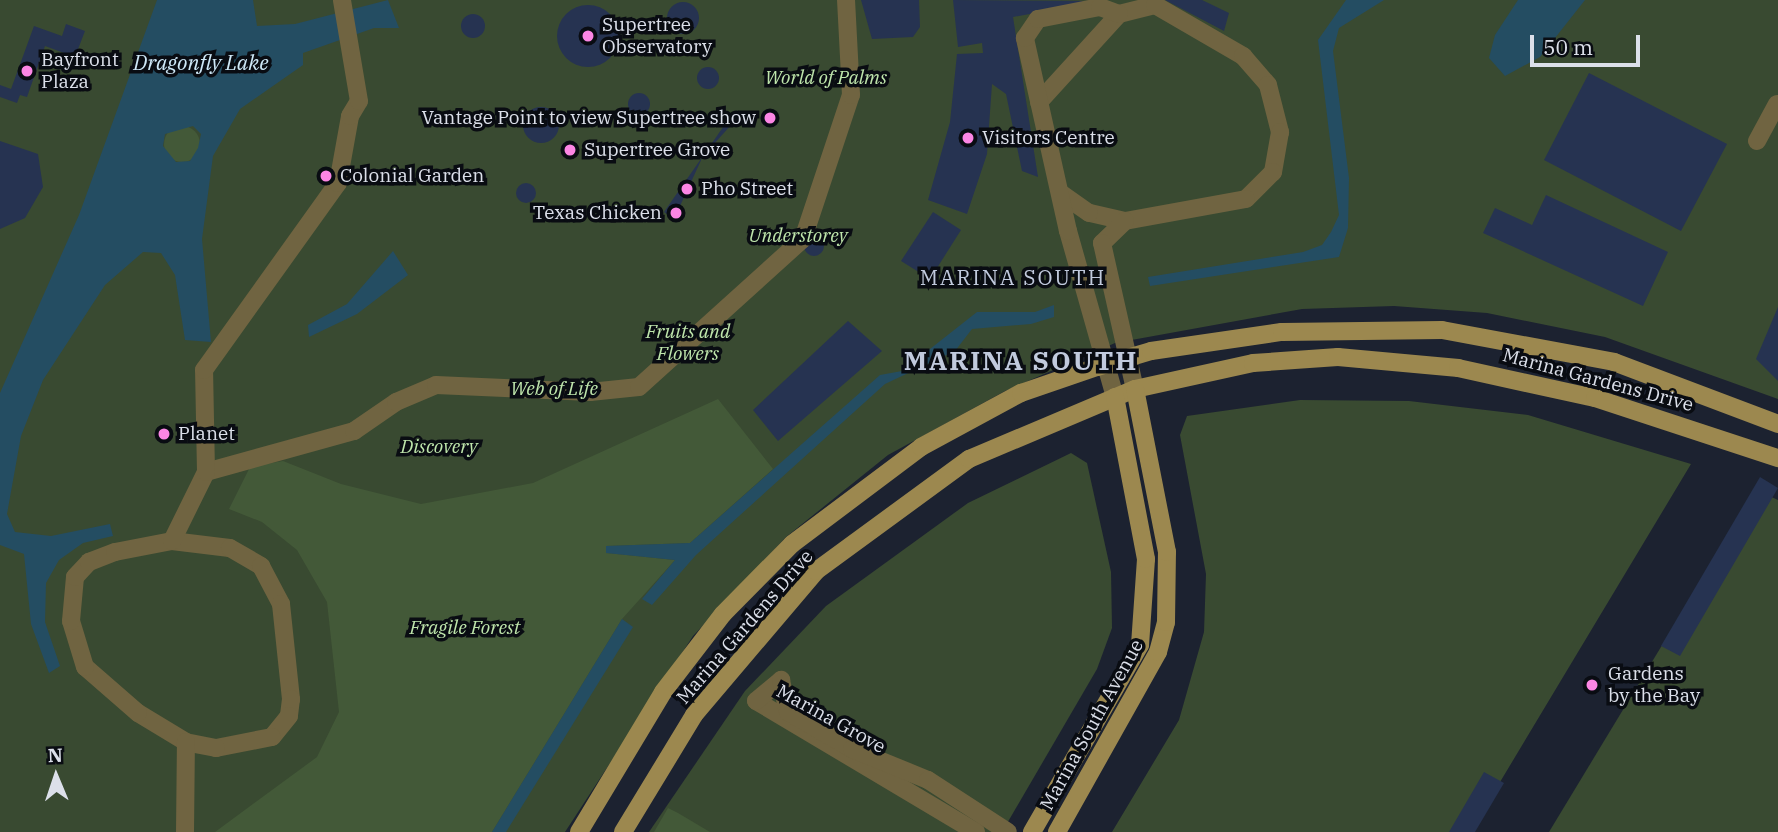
<!DOCTYPE html>
<html>
<head>
<meta charset="utf-8">
<style>
	body { margin:0 }
	#map { position:relative; width:1778px; height:832px; overflow:hidden; background:#1c2230; font-family:"IBM Plex Serif",serif }
	div>[style] { position:absolute }
	.green>* { inset:0; background:#394a31 }
	.forest>* { inset:0; background:#435938 }
	.round { border-radius:50% }
	.water>* { inset:0; background:#244d62 }
	.building>* { inset:0; background:#263351 }
	.street>* { height:18px; margin:-9px; padding:0 9px; transform-origin:9px; border-radius:9px; background:#706441 }
	.secondary>* { height:18px; margin:-9px; padding:0 9px; transform-origin:9px; border-radius:9px; background:#9c884f }
	.dots>* { width:19px; height:19px; translate:-50% -50%; box-sizing:border-box; border:4px solid #090c12; border-radius:50% }
	span { translate:-50% -50%; white-space:nowrap; text-align:center; line-height:1.15; -webkit-text-stroke:7px #090c12; paint-order:stroke }
	.poi-label { font-size:19px; color:#dce0ea }
	.left { translate:0 -50%; text-align:left }
	.right { translate:-100% -50%; text-align:right }
	.park-label { font-size:19px; color:#bfe6ac; font-style:italic }
	.street-label { font-size:19px; color:#dce0ea }
	.water-label { font-size:21px; color:#cfe9f8; font-style:italic }
	.neighbourhood-label { font-size:21px; color:#c1cadd; letter-spacing:2px }
	.district-label { font-size:26px; color:#c1cadd; font-weight:700; letter-spacing:2px }
	.north { position:absolute; left:21px; top:741px; width:70px; height:70px; -webkit-text-stroke:5px #090c12; paint-order:stroke; rotate:358deg; font-size:19px; font-weight:700; line-height:28px; text-align:center; color:#dce0ea }
	.north::after { content:''; display:block; margin:auto; width:24px; height:32px; background:#dce0ea; clip-path:polygon(50% 0,100% 100%,50% 72%,0 100%) }
	.scale { position:absolute; left:1530px; top:35px; width:110px; height:32px; box-sizing:border-box; border:4px solid #dce0ea; border-top:0; padding-left:9px; font-size:21px; line-height:24px; white-space:nowrap; color:#dce0ea; -webkit-text-stroke:5px #090c12; paint-order:stroke }
</style>
</head>
<body>
<div id="map">
	<div class="green">
		<i style="clip-path:polygon(0 0,1778px 0,1778px 399px,1605px 337px,1487px 313px,1394px 306px,1302px 309px,1115px 343px,1005px 391px,888px 455px,786px 537px,693px 636px,565px 832px,0 832px)"></i>
		<i style="clip-path:polygon(1300px 400px,1409px 401px,1528px 415px,1691px 464px,1470px 832px,1112px 832px,1179px 720px,1204px 632px,1206px 574px,1180px 435px,1187px 416px)"></i>
		<i style="clip-path:polygon(1071px 453px,1087px 463px,1111px 572px,1112px 628px,1097px 669px,1002px 832px,649px 832px,745px 691px,826px 606px,968px 503px)"></i>
		<i style="clip-path:polygon(1756px 490px,1778px 500px,1778px 832px,1549px 832px)"></i>
	</div>
	<div class="forest">
		<i class="round" style="left:164px;top:126px;width:36px;height:36px"></i>
		<i style="clip-path:polygon(718px 399px,773px 469px,690px 543px,606px 546px,607px 553px,675px 560px,622px 619px,492px 832px,215px 832px,317px 757px,339px 712px,327px 602px,297px 550px,262px 522px,229px 509px,250px 467px,283px 461px,341px 484px,421px 504px,533px 483px)"></i>
		<i style="clip-path:polygon(668px 808px,678px 813px,710px 832px,654px 832px)"></i>
	</div>
	<div class="water">
		<i style="clip-path:polygon(evenodd,157px 0,253px 0,257px 26px,295px 24px,388px 0,399px 28px,374px 28px,303px 53px,303px 65px,240px 109px,213px 156px,202px 239px,211px 342px,185px 340px,175px 275px,161px 253px,143px 252px,105px 285px,43px 380px,21px 436px,7px 514px,15px 532px,51px 536px,110px 524px,113px 536px,83px 543px,59px 560px,46px 583px,45px 622px,60px 666px,49px 673px,31px 624px,24px 554px,0 545px,0 393px,79px 215px,157px 0,193px 126px,201px 134px,198px 148px,190px 161px,176px 162px,163px 146px,165px 134px,193px 126px)"></i>
		<i style="clip-path:polygon(1346px 0,1384px 0,1339px 28px,1333px 51px,1349px 178px,1348px 228px,1339px 257px,1150px 286px,1148px 277px,1303px 252px,1322px 245px,1331px 232px,1339px 215px,1318px 40px)"></i>
		<i style="clip-path:polygon(1518px 0,1585px 0,1540px 57px,1505px 76px,1489px 58px,1495px 35px)"></i>
		<i style="clip-path:polygon(393px 251px,408px 275px,357px 314px,309px 337px,308px 325px,347px 304px)"></i>
		<i style="clip-path:polygon(1054px 305px,1054px 317px,1031px 324px,972px 329px,955px 351px,885px 384px,696px 555px,652px 605px,642px 599px,675px 560px,606px 553px,606px 546px,690px 543px,880px 375px,902px 371px,977px 312px,1035px 312px)"></i>
		<i style="clip-path:polygon(622px 619px,633px 627px,506px 832px,492px 832px)"></i>
	</div>
	<div class="building">
		<i style="clip-path:polygon(861px 0,919px 0,920px 27px,913px 37px,872px 39px)"></i>
		<i style="clip-path:polygon(953px 0,1100px 1px,1013px 17px,1038px 177px,1022px 171px,1006px 94px,992px 84px,987px 154px,967px 214px,928px 200px,950px 122px,957px 54px,983px 53px,982px 43px,958px 47px)"></i>
		<i style="clip-path:polygon(1165px 0,1202px 0,1229px 13px,1224px 31px)"></i>
		<i class="round" style="left:667px;top:2px;width:32px;height:32px"></i>
		<i class="round" style="left:557px;top:5px;width:62px;height:62px"></i>
		<i class="round" style="left:461px;top:14px;width:24px;height:24px"></i>
		<i style="clip-path:polygon(66px 24px,85px 31px,75px 57px,45px 46px,27px 97px,20px 95px,17px 103px,0 97px,0 85px,11px 89px,34px 26px,62px 36px)"></i>
		<i class="round" style="left:697px;top:67px;width:22px;height:22px"></i>
		<i style="clip-path:polygon(1589px 73px,1727px 144px,1681px 231px,1544px 160px)"></i>
		<i class="round" style="left:628px;top:93px;width:22px;height:22px"></i>
		<i class="round" style="left:523px;top:107px;width:36px;height:36px"></i>
		<i style="clip-path:polygon(728px 120px,732px 124px,703px 156px,674px 219px,664px 212px)"></i>
		<i style="clip-path:polygon(0 141px,38px 154px,43px 187px,25px 218px,0 229px)"></i>
		<i class="round" style="left:516px;top:183px;width:20px;height:20px"></i>
		<i style="clip-path:polygon(1546px 195px,1668px 252px,1643px 306px,1483px 233px,1495px 208px,1532px 225px)"></i>
		<i style="clip-path:polygon(933px 212px,961px 230px,930px 279px,901px 261px)"></i>
		<i class="round" style="left:804px;top:236px;width:20px;height:20px"></i>
		<i style="clip-path:polygon(1778px 307px,1778px 381px,1756px 359px)"></i>
		<i style="clip-path:polygon(848px 321px,882px 351px,778px 441px,753px 410px)"></i>
		<i style="clip-path:polygon(1760px 477px,1778px 488px,1680px 656px,1661px 646px)"></i>
		<i style="clip-path:polygon(1484px 772px,1504px 783px,1475px 832px,1449px 832px)"></i>
	</div>
	<div class="street">
		<i style="left:1039px;top:102px;width:119px;rotate:-47.7deg"></i>
		<i style="left:1119px;top:14px;width:37px;rotate:-14deg"></i>
		<i style="left:1155px;top:5px;width:102px;rotate:30.1deg"></i>
		<i style="left:1243px;top:56px;width:38px;rotate:49deg"></i>
		<i style="left:1268px;top:85px;width:49px;rotate:75.7deg"></i>
		<i style="left:1280px;top:132px;width:41px;rotate:99.9deg"></i>
		<i style="left:1273px;top:172px;width:38px;rotate:135deg"></i>
		<i style="left:1246px;top:199px;width:123px;rotate:169.7deg"></i>
		<i style="left:1125px;top:221px;width:37px;rotate:-167deg"></i>
		<i style="left:1089px;top:213px;width:35px;rotate:-145deg"></i>
		<i style="left:1757px;top:141px;width:42px;rotate:-61.6deg"></i>
		<i style="left:1125px;top:221px;width:32px;rotate:136deg"></i>
		<i style="left:1102px;top:243px;width:150px;rotate:77.3deg"></i>
		<i style="left:1115px;top:397px;width:173px;rotate:-105.8deg"></i>
		<i style="left:1068px;top:231px;width:198px;rotate:-102.6deg"></i>
		<i style="left:1025px;top:38px;width:23px;rotate:-56deg"></i>
		<i style="left:1038px;top:19px;width:63px;rotate:-11deg"></i>
		<i style="left:1100px;top:7px;width:20px;rotate:20deg"></i>
		<i style="left:206px;top:472px;width:154px;rotate:-15.5deg"></i>
		<i style="left:354px;top:431px;width:51px;rotate:-34.6deg"></i>
		<i style="left:396px;top:402px;width:43px;rotate:-23deg"></i>
		<i style="left:436px;top:385px;width:154px;rotate:2.6deg"></i>
		<i style="left:590px;top:392px;width:49px;rotate:-5.8deg"></i>
		<i style="left:639px;top:387px;width:221px;rotate:-42.1deg"></i>
		<i style="left:803px;top:239px;width:152px;rotate:-71.6deg"></i>
		<i style="left:851px;top:95px;width:95px;rotate:-93deg"></i>
		<i style="left:172px;top:541px;width:58px;rotate:6.9deg"></i>
		<i style="left:230px;top:548px;width:36px;rotate:30deg"></i>
		<i style="left:261px;top:566px;width:43px;rotate:62.2deg"></i>
		<i style="left:281px;top:604px;width:96px;rotate:84deg"></i>
		<i style="left:291px;top:699px;width:17px;rotate:97deg"></i>
		<i style="left:289px;top:716px;width:27px;rotate:129deg"></i>
		<i style="left:272px;top:737px;width:57px;rotate:168.9deg"></i>
		<i style="left:216px;top:748px;width:31px;rotate:-169deg"></i>
		<i style="left:186px;top:742px;width:56px;rotate:-148.9deg"></i>
		<i style="left:138px;top:713px;width:70px;rotate:-139deg"></i>
		<i style="left:85px;top:667px;width:48px;rotate:-106.9deg"></i>
		<i style="left:71px;top:621px;width:44px;rotate:-84.8deg"></i>
		<i style="left:75px;top:577px;width:21px;rotate:-47deg"></i>
		<i style="left:89px;top:562px;width:28px;rotate:-21deg"></i>
		<i style="left:115px;top:552px;width:58px;rotate:-10.9deg"></i>
		<i style="left:172px;top:541px;width:77px;rotate:-63.8deg"></i>
		<i style="left:206px;top:472px;width:102px;rotate:-91.1deg"></i>
		<i style="left:204px;top:370px;width:230px;rotate:-54.4deg"></i>
		<i style="left:338px;top:183px;width:68px;rotate:-79.8deg"></i>
		<i style="left:350px;top:116px;width:17px;rotate:-59deg"></i>
		<i style="left:359px;top:101px;width:102px;rotate:-99.6deg"></i>
		<i style="left:185px;top:832px;width:90px;rotate:-89.4deg"></i>
		<i style="left:976px;top:832px;width:256px;rotate:-149.2deg"></i>
		<i style="left:756px;top:701px;width:33px;rotate:-40deg"></i>
		<i style="left:781px;top:680px;width:33px;rotate:78deg"></i>
		<i style="left:788px;top:712px;width:74px;rotate:30deg"></i>
		<i style="left:852px;top:749px;width:82px;rotate:22.2deg"></i>
		<i style="left:928px;top:780px;width:95px;rotate:33deg"></i>
	</div>
	<div class="secondary">
		<i style="left:579px;top:832px;width:163px;rotate:-59deg"></i>
		<i style="left:663px;top:692px;width:98px;rotate:-52.4deg"></i>
		<i style="left:723px;top:614px;width:98px;rotate:-45.4deg"></i>
		<i style="left:792px;top:544px;width:161px;rotate:-36.9deg"></i>
		<i style="left:921px;top:447px;width:114px;rotate:-28.4deg"></i>
		<i style="left:1021px;top:393px;width:80px;rotate:-18.9deg"></i>
		<i style="left:1097px;top:367px;width:56px;rotate:-16.5deg"></i>
		<i style="left:1151px;top:351px;width:132px;rotate:-8.3deg"></i>
		<i style="left:1282px;top:332px;width:160px;rotate:-0.7deg"></i>
		<i style="left:1442px;top:330px;width:175px;rotate:10.5deg"></i>
		<i style="left:1614px;top:362px;width:175px;rotate:20.7deg"></i>
		<i style="left:623px;top:832px;width:137px;rotate:-58.7deg"></i>
		<i style="left:694px;top:715px;width:189px;rotate:-49.7deg"></i>
		<i style="left:816px;top:571px;width:190px;rotate:-36.2deg"></i>
		<i style="left:969px;top:459px;width:180px;rotate:-22.9deg"></i>
		<i style="left:1135px;top:389px;width:121px;rotate:-12.4deg"></i>
		<i style="left:1253px;top:363px;width:85px;rotate:-4deg"></i>
		<i style="left:1338px;top:357px;width:121px;rotate:5.2deg"></i>
		<i style="left:1458px;top:368px;width:140px;rotate:12.4deg"></i>
		<i style="left:1595px;top:398px;width:193px;rotate:18.2deg"></i>
		<i style="left:1032px;top:832px;width:216px;rotate:-60deg"></i>
		<i style="left:1140px;top:645px;width:86px;rotate:-86deg"></i>
		<i style="left:1146px;top:559px;width:165px;rotate:-100.8deg"></i>
		<i style="left:1057px;top:832px;width:206px;rotate:-60.7deg"></i>
		<i style="left:1158px;top:652px;width:31px;rotate:-75deg"></i>
		<i style="left:1166px;top:622px;width:70px;rotate:-89.2deg"></i>
		<i style="left:1167px;top:552px;width:166px;rotate:-101.1deg"></i>
	</div>
	<div class="dots">
		<i style="left:588px;top:36px;background:#fc86e4"></i>
		<i style="left:27px;top:71px;background:#fc86e4"></i>
		<i style="left:770px;top:118px;background:#fc86e4"></i>
		<i style="left:968px;top:138px;background:#fc86e4"></i>
		<i style="left:570px;top:150px;background:#fc86e4"></i>
		<i style="left:326px;top:176px;background:#fc86e4"></i>
		<i style="left:687px;top:189px;background:#fc86e4"></i>
		<i style="left:676px;top:213px;background:#fc86e4"></i>
		<i style="left:164px;top:434px;background:#fc86e4"></i>
		<i style="left:1592px;top:685px;background:#fc86e4"></i>
	</div>
	<div class="poi-label">
		<span class="left" style="left:602px;top:36px">Supertree<br>Observatory</span>
		<span class="left" style="left:41px;top:71px">Bayfront<br>Plaza</span>
		<span class="right" style="left:756px;top:118px">Vantage Point to view Supertree show</span>
		<span class="left" style="left:982px;top:138px">Visitors Centre</span>
		<span class="left" style="left:584px;top:150px">Supertree Grove</span>
		<span class="left" style="left:340px;top:176px">Colonial Garden</span>
		<span class="left" style="left:701px;top:189px">Pho Street</span>
		<span class="right" style="left:662px;top:213px">Texas Chicken</span>
		<span class="left" style="left:178px;top:434px">Planet</span>
		<span class="left" style="left:1608px;top:685px">Gardens<br>by the Bay</span>
	</div>
	<div class="park-label">
		<span style="left:826px;top:78px">World of Palms</span>
		<span style="left:798px;top:236px">Understorey</span>
		<span style="left:688px;top:343px">Fruits and<br>Flowers</span>
		<span style="left:554px;top:389px">Web of Life</span>
		<span style="left:439px;top:447px">Discovery</span>
		<span style="left:465px;top:628px">Fragile Forest</span>
	</div>
	<div class="street-label">
		<span style="left:1598px;top:380px;rotate:15deg">Marina Gardens Drive</span>
		<span style="left:745px;top:627px;rotate:-49deg">Marina Gardens Drive</span>
		<span style="left:831px;top:719px;rotate:29deg">Marina Grove</span>
		<span style="left:1092px;top:725px;rotate:-61deg">Marina South Avenue</span>
	</div>
	<div class="water-label">
		<span style="left:201px;top:62px">Dragonfly Lake</span>
	</div>
	<div class="neighbourhood-label">
		<span style="left:1013px;top:277px">MARINA SOUTH</span>
	</div>
	<div class="district-label">
		<span style="left:1021px;top:361px">MARINA SOUTH</span>
	</div>
	<div class="north">N</div>
	<div class="scale">50 m</div>
</div>
</body>
</html>
